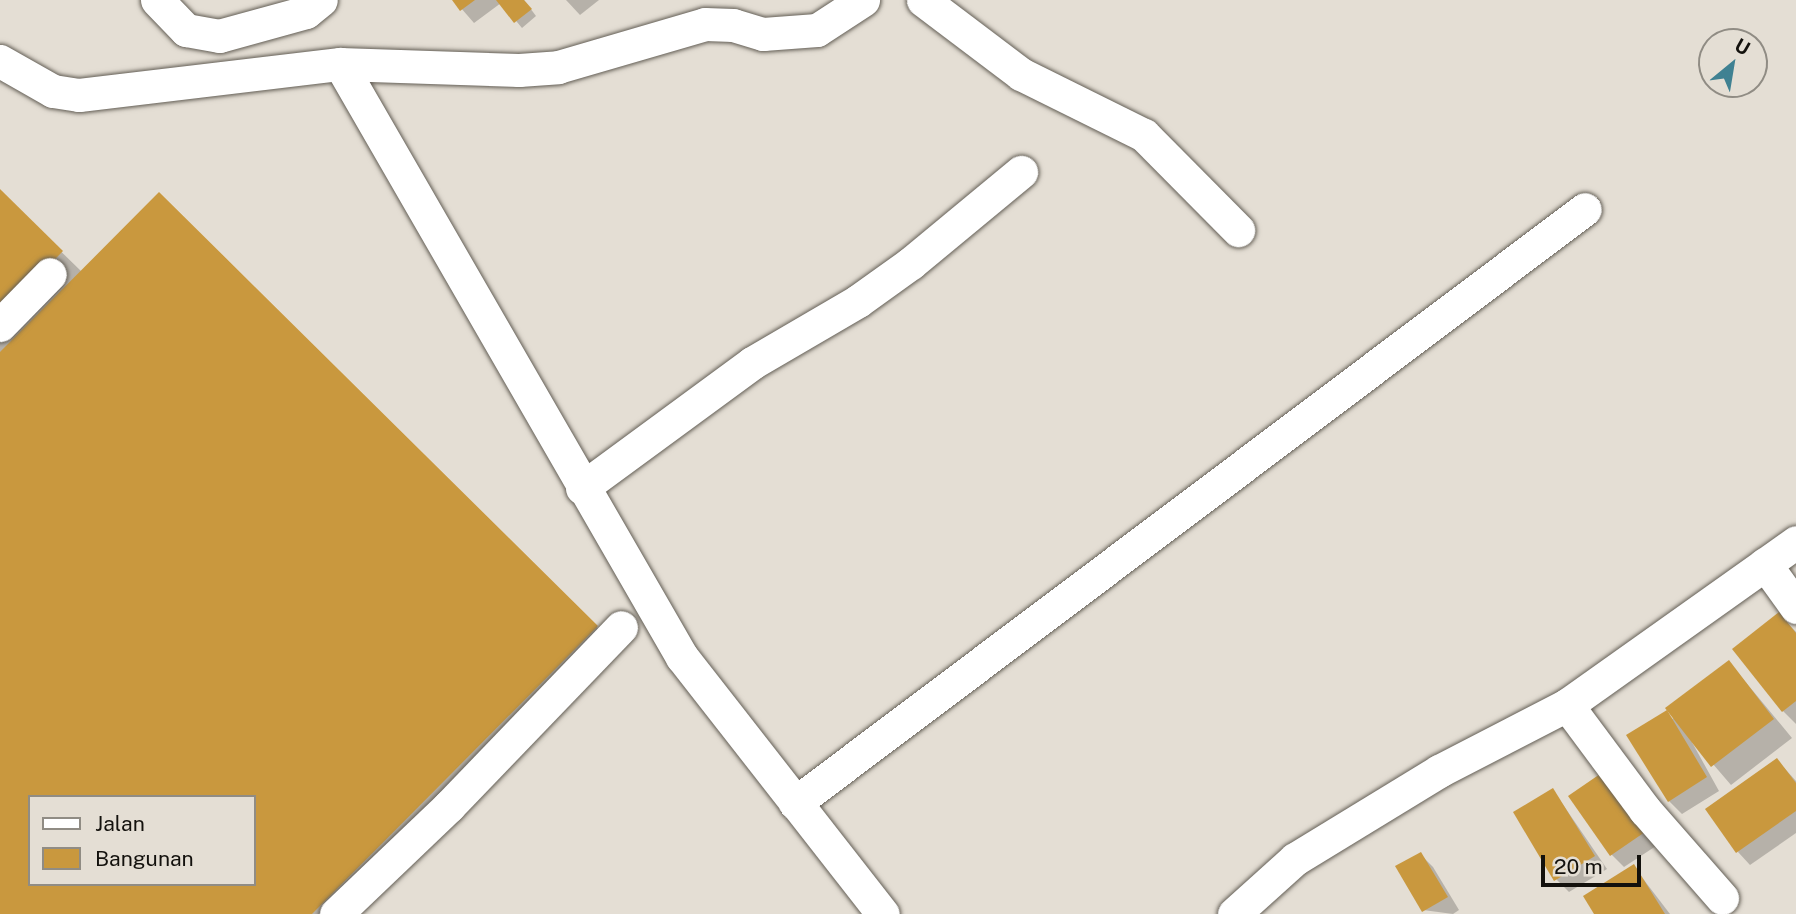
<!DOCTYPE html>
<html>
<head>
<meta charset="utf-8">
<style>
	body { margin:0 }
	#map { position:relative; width:1796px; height:914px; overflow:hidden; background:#e4ded4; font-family:"Public Sans",sans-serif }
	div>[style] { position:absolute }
	.shadow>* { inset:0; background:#0003 }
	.building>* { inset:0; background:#c9983e }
	.roads { filter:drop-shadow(0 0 2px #635e55) drop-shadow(0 0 2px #635e55) }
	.minor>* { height:33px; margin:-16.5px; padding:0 16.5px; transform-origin:16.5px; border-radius:16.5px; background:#fff }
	span { translate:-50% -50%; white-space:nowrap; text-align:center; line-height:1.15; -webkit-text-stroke:7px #e4ded4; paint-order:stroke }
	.legend { position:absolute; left:28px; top:795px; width:228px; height:91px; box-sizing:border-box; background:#e4ded4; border:2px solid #908c84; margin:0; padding:9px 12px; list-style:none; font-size:21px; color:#13110d }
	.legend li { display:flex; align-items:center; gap:14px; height:35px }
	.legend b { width:35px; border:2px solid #908c84 }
	.north { position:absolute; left:1698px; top:28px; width:70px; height:70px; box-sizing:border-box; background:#e4ded4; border:2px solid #908c84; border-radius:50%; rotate:30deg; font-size:19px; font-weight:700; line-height:28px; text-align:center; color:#13110d }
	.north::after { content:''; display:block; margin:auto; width:24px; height:32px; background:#3f8192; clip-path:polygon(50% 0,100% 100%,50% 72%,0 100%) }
	.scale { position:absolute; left:1541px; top:855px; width:100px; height:32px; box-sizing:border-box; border:4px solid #13110d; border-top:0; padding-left:9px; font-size:21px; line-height:24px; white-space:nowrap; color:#13110d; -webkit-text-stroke:5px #e4ded4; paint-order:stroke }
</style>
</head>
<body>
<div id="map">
	<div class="shadow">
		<i style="clip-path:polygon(454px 0,524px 0,536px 16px,522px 28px,501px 3px,474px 23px)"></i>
		<i style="clip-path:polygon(566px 0,599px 0,580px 15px)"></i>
		<i style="clip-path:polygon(evenodd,0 192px,82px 272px,159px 195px,621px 651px,360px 914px,0 914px,0 192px,30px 797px,254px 797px,254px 884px,30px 884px,30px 797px)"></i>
		<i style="clip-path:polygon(1779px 614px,1796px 632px,1796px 724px,1783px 711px)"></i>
		<i style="clip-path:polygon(1729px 662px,1792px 738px,1731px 785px,1688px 735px,1719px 791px,1682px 814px,1669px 801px,1666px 713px,1673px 719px)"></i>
		<i style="clip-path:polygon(1777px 760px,1796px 781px,1796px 833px,1750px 865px,1738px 852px)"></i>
		<i style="clip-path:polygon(1603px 774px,1656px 846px,1624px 867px,1611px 854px)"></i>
		<i style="clip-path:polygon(1553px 790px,1607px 869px,1569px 892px,1556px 879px)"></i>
		<i style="clip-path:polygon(1420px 854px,1433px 867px,1459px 910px,1453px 914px,1423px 910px)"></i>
		<i style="clip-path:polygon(1634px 867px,1670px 914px,1596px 914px)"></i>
	</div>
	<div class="building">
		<i style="clip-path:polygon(452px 0,475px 0,460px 11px)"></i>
		<i style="clip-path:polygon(496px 0,524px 0,532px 9px,514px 23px)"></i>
		<i style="clip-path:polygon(0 189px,63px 251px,0 316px)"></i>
		<i style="clip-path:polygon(evenodd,159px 192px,598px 626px,312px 914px,0 914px,0 352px,159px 192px,30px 797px,254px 797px,254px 884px,30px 884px,30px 797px)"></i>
		<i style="clip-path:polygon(1779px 612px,1796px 633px,1796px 701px,1782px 712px,1732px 649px)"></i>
		<i style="clip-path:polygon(1729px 660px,1774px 719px,1711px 767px,1665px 708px)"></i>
		<i style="clip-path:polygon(1667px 710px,1707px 777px,1668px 802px,1626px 735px)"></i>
		<i style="clip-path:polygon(1777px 758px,1796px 783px,1796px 811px,1736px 853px,1705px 809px)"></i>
		<i style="clip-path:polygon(1603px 772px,1645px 832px,1610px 856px,1568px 796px)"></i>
		<i style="clip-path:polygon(1553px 788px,1595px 856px,1554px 881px,1513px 812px)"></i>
		<i style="clip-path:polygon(1421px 852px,1448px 897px,1422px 912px,1395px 866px)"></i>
		<i style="clip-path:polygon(1634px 864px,1665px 914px,1594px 914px,1583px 896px)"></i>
	</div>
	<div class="roads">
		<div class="minor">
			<i style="left:157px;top:0;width:42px;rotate:46deg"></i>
			<i style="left:186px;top:30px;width:34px;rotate:10deg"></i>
			<i style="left:219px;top:36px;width:90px;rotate:-15.4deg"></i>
			<i style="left:306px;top:12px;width:19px;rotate:-39deg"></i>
			<i style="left:923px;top:0;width:123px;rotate:37.1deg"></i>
			<i style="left:1021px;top:74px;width:137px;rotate:26.4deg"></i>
			<i style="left:1144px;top:135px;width:134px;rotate:45.3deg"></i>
			<i style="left:0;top:61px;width:61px;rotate:29.5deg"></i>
			<i style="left:53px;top:91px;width:26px;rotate:9deg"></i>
			<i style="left:79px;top:95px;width:263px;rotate:-6.8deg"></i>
			<i style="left:340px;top:64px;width:179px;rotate:1.9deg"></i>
			<i style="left:519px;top:70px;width:39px;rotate:-4deg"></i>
			<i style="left:558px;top:67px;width:153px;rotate:-16.3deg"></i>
			<i style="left:705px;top:24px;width:28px;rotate:2deg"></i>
			<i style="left:733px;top:25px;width:31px;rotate:17deg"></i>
			<i style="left:763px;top:34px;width:54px;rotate:-4.2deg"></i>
			<i style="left:817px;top:30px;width:55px;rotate:-33.1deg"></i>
			<i style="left:340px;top:64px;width:685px;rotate:60.03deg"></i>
			<i style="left:682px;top:657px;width:326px;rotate:52deg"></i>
			<i style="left:0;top:325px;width:71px;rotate:-45.6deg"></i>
			<i style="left:582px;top:488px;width:211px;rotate:-36.3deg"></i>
			<i style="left:752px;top:363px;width:123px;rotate:-30.3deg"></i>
			<i style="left:858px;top:301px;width:65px;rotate:-35.6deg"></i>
			<i style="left:911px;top:263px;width:143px;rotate:-39.6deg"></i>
			<i style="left:1765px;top:564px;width:53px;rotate:54.2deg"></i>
			<i style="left:1567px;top:705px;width:131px;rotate:53.4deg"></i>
			<i style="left:1645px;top:810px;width:117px;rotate:48.8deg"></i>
			<i style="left:795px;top:803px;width:988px;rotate:-36.94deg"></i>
			<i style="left:336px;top:914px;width:156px;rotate:-43.7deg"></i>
			<i style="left:449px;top:806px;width:248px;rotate:-46.1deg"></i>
			<i style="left:1234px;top:914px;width:82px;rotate:-42deg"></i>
			<i style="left:1295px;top:859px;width:169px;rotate:-31.4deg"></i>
			<i style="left:1439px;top:771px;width:144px;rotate:-27.3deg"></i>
			<i style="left:1567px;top:705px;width:281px;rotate:-35.4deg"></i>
		</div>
	</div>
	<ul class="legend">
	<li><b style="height:9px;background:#fff"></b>Jalan</li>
	<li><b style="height:19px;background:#c9983e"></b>Bangunan</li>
	</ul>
	<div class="north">U</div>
	<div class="scale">20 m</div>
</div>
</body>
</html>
